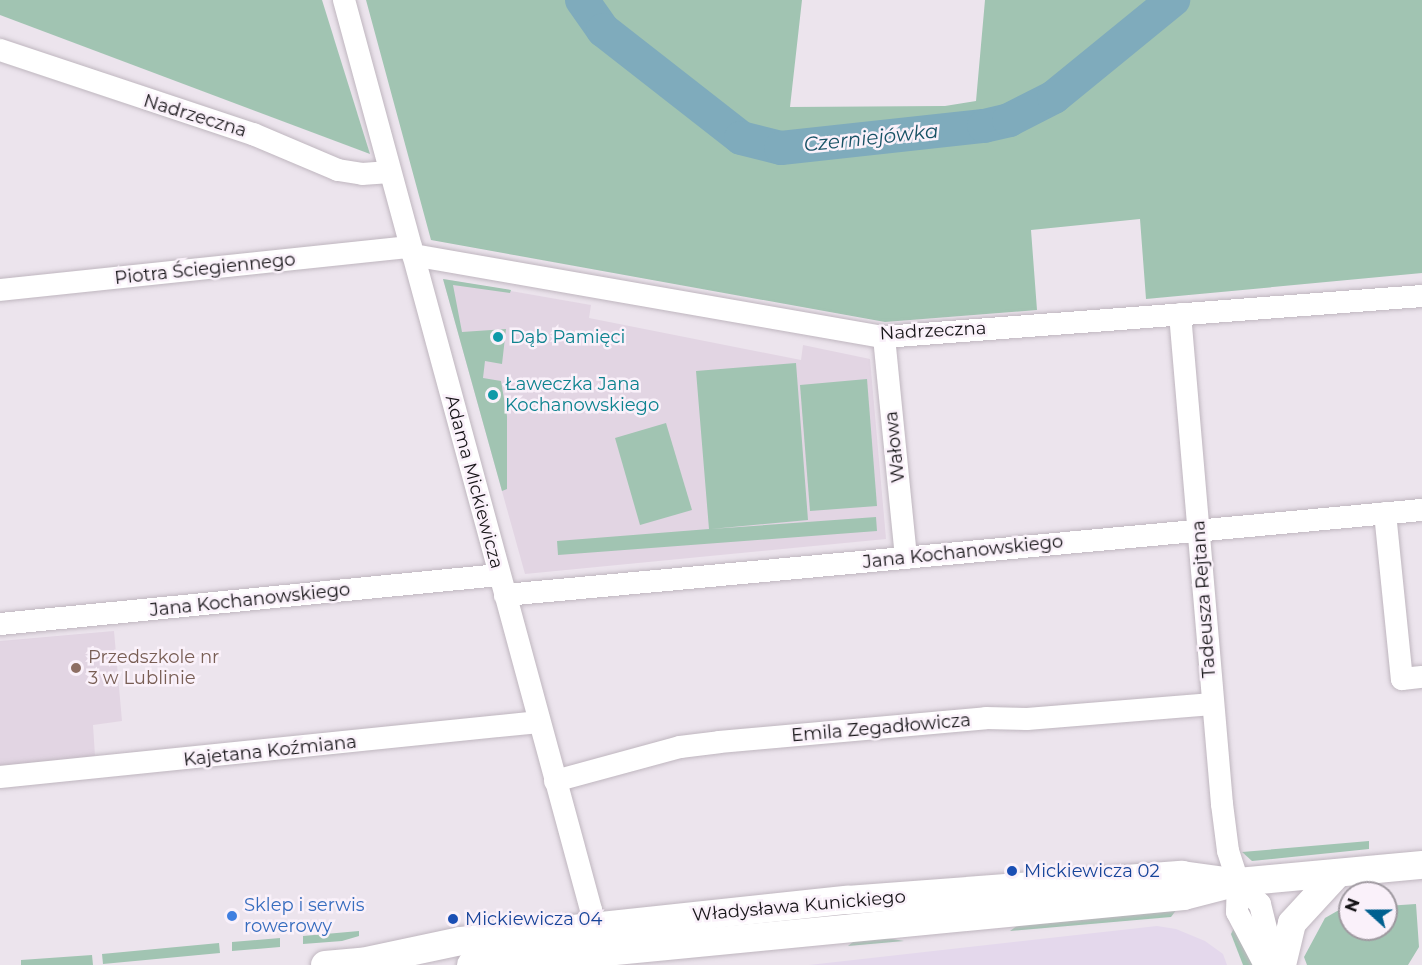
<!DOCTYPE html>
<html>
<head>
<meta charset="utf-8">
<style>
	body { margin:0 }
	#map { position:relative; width:1422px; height:965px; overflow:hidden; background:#ece4ed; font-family:Montserrat,sans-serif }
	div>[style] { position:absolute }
	.commercial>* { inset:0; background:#e4d8ec }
	.built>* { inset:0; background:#e2d5e3 }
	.green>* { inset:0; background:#a1c4b2 }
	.river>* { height:34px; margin:-17px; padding:0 17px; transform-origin:17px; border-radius:17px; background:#7fabbc }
	.roads { filter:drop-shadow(0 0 2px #bfb6bf) drop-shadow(0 0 2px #bfb6bf) }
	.minor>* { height:22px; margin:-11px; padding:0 11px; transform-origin:11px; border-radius:11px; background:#fff }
	.major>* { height:28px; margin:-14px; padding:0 14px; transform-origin:14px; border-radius:14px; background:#fff }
	.dots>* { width:16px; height:16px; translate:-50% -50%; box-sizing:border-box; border:3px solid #faf1fa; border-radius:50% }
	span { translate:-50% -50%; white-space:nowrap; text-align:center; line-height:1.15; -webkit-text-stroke:5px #faf1fa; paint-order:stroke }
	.street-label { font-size:18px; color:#171518 }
	.culture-label { font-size:18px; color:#0d838f }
	.left { translate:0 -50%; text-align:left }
	.education-label { font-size:18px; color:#785e54 }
	.transit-label { font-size:18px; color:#164399 }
	.shop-label { font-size:18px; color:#366cbe }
	.water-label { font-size:20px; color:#185265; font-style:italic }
	.north { position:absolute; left:1338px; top:881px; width:60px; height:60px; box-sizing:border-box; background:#faf1fa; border:2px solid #9f99a0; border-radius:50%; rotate:291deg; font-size:16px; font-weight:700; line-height:24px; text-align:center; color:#171518 }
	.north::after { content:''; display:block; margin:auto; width:21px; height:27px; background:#006090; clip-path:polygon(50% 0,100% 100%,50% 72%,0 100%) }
</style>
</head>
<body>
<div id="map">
	<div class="commercial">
		<i style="clip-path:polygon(1157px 926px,1176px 929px,1205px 941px,1223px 954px,1227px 965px,809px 965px)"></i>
	</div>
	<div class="built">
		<i style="clip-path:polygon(443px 279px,591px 305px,589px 318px,801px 360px,803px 345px,870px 359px,886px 539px,525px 574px)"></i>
		<i style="clip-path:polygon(114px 631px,122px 721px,93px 725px,95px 756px,0 766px,0 641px)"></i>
	</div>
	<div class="green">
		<i style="clip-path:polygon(0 0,322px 0,370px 154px,0 15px)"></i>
		<i style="clip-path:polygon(366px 0,802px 0,790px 107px,945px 106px,976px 101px,985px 0,1422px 0,1422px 273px,1146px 299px,1140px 219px,1031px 230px,1037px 310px,885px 322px,431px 240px)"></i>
		<i style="clip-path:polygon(443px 279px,511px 290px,510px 293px,453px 285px,462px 332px,506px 329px,502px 364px,485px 361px,483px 378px,501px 381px,507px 416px,507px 489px,502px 491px)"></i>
		<i style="clip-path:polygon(796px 363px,808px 520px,711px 529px,876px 517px,877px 531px,558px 555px,557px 541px,709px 529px,696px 371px)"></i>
		<i style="clip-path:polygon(867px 379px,877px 506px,810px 511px,800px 385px)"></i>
		<i style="clip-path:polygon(666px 423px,692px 510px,640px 525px,615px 438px)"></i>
		<i style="clip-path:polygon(1369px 841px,1369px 849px,1252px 861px,1242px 852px)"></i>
		<i style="clip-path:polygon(1416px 904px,1419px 947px,1408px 965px,1307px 965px,1304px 957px,1325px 918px,1339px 910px,1350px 909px,1350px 929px,1386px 929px,1386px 906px)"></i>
		<i style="clip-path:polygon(1177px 909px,1171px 917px,1010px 931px,1018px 925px)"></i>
		<i style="clip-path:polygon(1234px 928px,1256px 965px,1243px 965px,1231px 934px)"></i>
		<i style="clip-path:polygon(359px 931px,359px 936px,342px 941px,303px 944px,303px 936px)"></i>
		<i style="clip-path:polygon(874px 936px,904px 941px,848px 946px,855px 940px)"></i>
		<i style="clip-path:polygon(280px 938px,280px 947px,232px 951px,232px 942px)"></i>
		<i style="clip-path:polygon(219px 943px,220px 953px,103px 964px,102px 954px)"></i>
		<i style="clip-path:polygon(92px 955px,93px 965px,21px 965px,21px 960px)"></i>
	</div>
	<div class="river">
		<i style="left:582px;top:0;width:37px;rotate:55deg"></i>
		<i style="left:603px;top:30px;width:175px;rotate:38deg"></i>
		<i style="left:741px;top:138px;width:41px;rotate:14deg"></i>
		<i style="left:781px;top:148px;width:204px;rotate:-6.2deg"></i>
		<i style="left:984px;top:126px;width:26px;rotate:-13deg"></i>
		<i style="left:1009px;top:120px;width:51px;rotate:-27.1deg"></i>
		<i style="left:1054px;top:97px;width:154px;rotate:-39.2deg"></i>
	</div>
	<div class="roads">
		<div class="minor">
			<i style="left:344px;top:0;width:943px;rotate:74.81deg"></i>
			<i style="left:591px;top:910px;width:33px;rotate:83deg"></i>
			<i style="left:0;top:50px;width:267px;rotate:18.4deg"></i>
			<i style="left:253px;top:134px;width:92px;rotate:23deg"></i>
			<i style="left:338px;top:170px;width:24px;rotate:9deg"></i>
			<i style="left:362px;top:174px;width:28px;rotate:-4deg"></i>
			<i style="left:413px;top:255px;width:478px;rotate:9.9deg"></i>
			<i style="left:884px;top:337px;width:540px;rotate:-4.36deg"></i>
			<i style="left:0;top:290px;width:413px;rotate:-6deg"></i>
			<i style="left:1180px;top:314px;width:492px;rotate:85.1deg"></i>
			<i style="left:1222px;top:804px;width:47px;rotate:82.7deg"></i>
			<i style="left:1228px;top:851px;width:33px;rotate:72deg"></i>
			<i style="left:1238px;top:882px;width:30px;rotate:92deg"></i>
			<i style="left:1237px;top:912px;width:60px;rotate:62.2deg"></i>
			<i style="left:884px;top:337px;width:222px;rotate:84.3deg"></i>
			<i style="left:1385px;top:513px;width:167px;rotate:84.2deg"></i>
			<i style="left:1402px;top:679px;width:20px;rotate:-6deg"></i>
			<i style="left:505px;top:595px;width:921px;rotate:-5.3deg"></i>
			<i style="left:0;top:624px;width:501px;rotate:-5.61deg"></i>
			<i style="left:0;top:777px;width:542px;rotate:-5.83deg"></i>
			<i style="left:555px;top:781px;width:130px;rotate:-15.2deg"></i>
			<i style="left:680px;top:747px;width:39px;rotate:-7deg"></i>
			<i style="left:719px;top:742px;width:268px;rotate:-5.1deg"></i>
			<i style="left:986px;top:718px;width:41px;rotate:1.4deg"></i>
			<i style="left:1027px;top:719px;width:186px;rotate:-4.6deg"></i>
			<i style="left:1238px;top:882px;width:31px;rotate:45deg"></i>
			<i style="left:1260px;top:904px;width:63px;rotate:76.2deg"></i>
		</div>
		<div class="major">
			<i style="left:325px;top:965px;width:37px;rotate:-5deg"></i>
			<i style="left:362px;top:962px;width:101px;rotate:-12deg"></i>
			<i style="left:461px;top:941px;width:388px;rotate:-6.1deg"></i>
			<i style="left:847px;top:900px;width:336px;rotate:-4.3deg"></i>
			<i style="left:1182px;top:875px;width:42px;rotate:8.1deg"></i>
			<i style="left:471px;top:965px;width:716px;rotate:-5.53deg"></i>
			<i style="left:1184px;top:896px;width:56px;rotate:-14.5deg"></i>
			<i style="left:1238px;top:882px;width:185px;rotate:-5.3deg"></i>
			<i style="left:1282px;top:965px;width:43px;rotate:-76.6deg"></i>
			<i style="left:1292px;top:923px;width:68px;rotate:-47.4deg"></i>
		</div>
	</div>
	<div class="dots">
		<i style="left:498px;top:337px;background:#0f9aa8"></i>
		<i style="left:493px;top:395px;background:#0f9aa8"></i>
		<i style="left:76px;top:668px;background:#8d6e63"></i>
		<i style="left:1012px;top:871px;background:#1a4fb4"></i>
		<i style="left:232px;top:916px;background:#3f7fe0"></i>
		<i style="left:453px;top:919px;background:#1a4fb4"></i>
	</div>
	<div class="street-label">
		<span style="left:195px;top:116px;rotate:17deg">Nadrzeczna</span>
		<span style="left:205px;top:269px;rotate:-6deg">Piotra Ściegiennego</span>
		<span style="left:933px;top:331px;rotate:-3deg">Nadrzeczna</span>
		<span style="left:895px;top:447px;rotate:-96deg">Wałowa</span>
		<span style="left:474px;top:482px;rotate:75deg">Adama Mickiewicza</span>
		<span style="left:963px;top:552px;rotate:-6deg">Jana Kochanowskiego</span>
		<span style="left:1204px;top:599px;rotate:-94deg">Tadeusza Rejtana</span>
		<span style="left:250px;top:600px;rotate:-6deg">Jana Kochanowskiego</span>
		<span style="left:881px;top:728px;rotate:-5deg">Emila Zegadłowicza</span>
		<span style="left:270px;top:751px;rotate:-6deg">Kajetana Koźmiana</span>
		<span style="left:799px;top:906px;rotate:-5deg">Władysława Kunickiego</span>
	</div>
	<div class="culture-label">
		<span class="left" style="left:510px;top:337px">Dąb Pamięci</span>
		<span class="left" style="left:505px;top:395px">Ławeczka Jana<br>Kochanowskiego</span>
	</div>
	<div class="education-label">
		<span class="left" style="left:88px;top:668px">Przedszkole nr<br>3 w Lublinie</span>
	</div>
	<div class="transit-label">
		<span class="left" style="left:1024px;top:871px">Mickiewicza 02</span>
		<span class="left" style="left:465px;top:919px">Mickiewicza 04</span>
	</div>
	<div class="shop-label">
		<span class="left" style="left:244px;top:916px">Sklep i serwis<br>rowerowy</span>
	</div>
	<div class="water-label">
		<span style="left:871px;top:138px;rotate:-6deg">Czerniejówka</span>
	</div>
	<div class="north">N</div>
</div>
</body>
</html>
